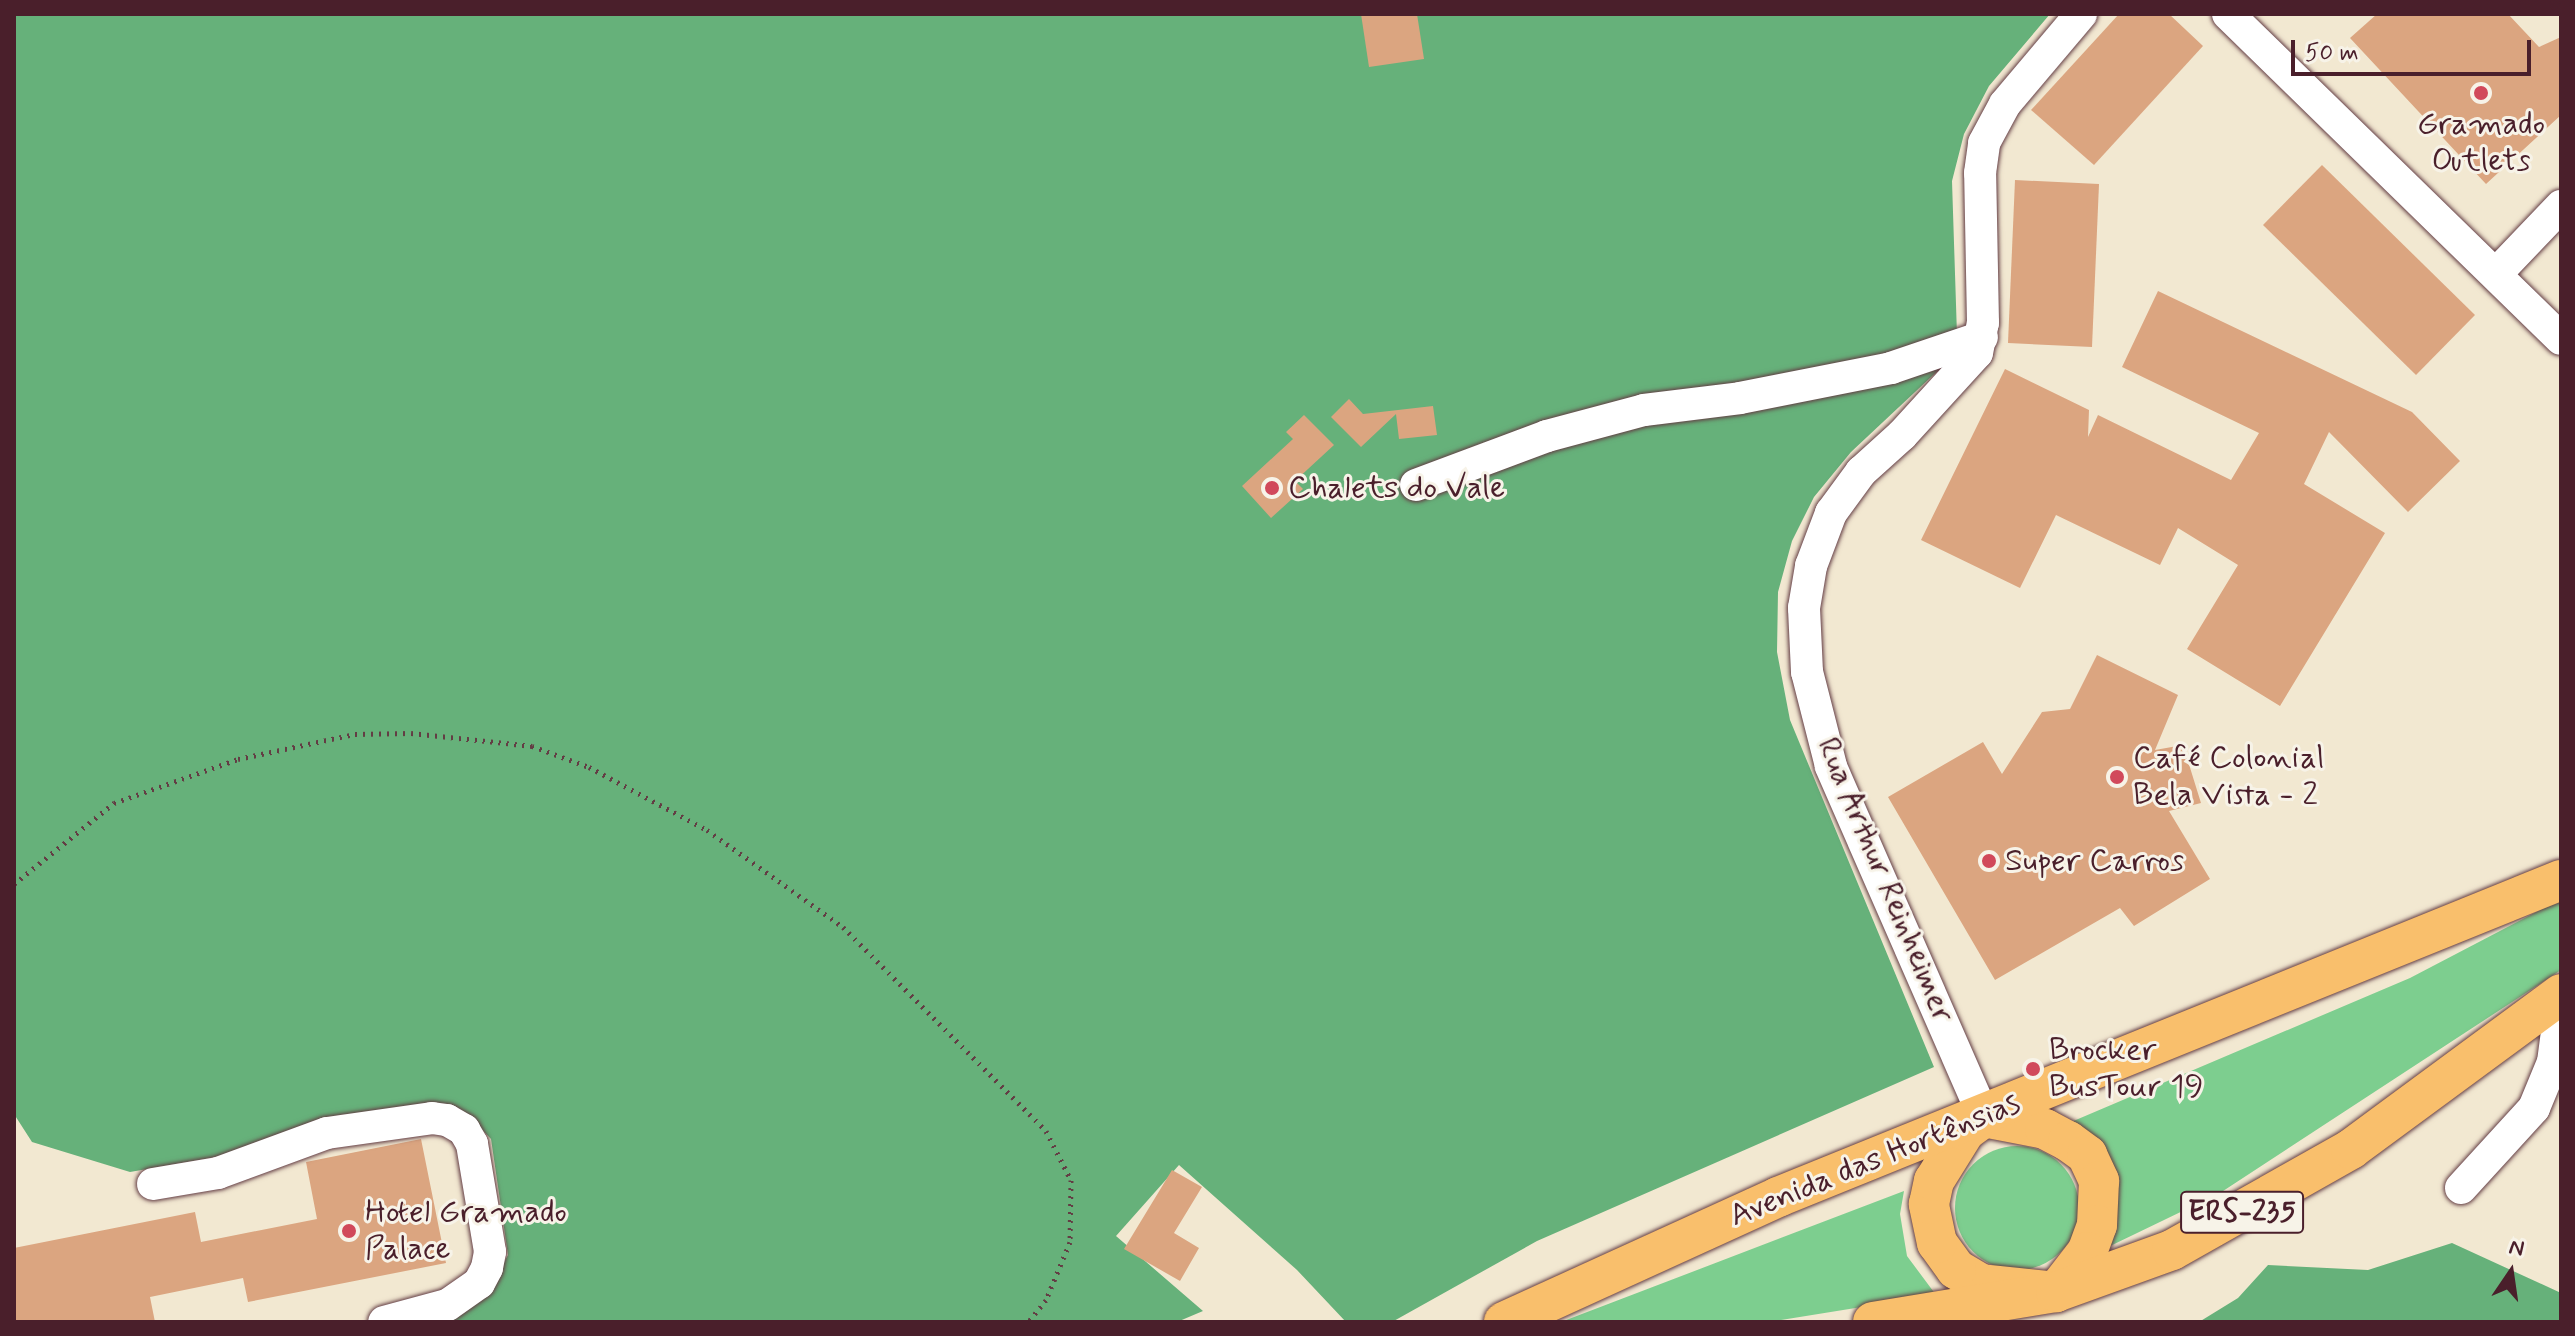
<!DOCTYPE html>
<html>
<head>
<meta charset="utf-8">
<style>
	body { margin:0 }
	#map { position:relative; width:2575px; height:1336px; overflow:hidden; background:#f2e8d1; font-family:Mynerve,sans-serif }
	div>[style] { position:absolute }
	.green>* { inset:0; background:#7dce8f }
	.round { border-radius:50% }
	.forest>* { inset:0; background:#66b17a }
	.building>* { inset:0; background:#dba580 }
	.path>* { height:5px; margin-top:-2.5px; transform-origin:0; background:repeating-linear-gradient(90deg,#633d44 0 2px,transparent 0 8px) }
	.roads { filter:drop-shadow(0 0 2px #633d44) drop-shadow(0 0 2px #633d44) }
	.minor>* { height:32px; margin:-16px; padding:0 16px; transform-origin:16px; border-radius:16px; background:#fff }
	.major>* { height:40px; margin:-20px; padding:0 20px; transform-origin:20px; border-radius:20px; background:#f9bf6c }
	.dots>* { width:22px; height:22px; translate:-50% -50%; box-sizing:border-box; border:4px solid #f7f3e8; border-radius:50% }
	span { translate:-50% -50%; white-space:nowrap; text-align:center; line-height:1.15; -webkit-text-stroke:6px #f7f3e8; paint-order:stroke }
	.shield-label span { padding:2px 6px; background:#f7f3e8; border:2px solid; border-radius:6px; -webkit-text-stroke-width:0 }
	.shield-label { font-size:30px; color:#4a1f2b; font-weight:700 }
	.poi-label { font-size:32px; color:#4a1f2b }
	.left { translate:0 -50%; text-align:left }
	.street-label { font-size:32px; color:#4a1f2b }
	.frame { position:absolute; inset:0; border:16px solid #4a1f2b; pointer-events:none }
	.north { position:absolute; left:2471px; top:1232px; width:80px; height:80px; -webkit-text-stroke:6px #f7f3e8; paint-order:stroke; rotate:13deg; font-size:22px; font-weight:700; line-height:32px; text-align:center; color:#4a1f2b }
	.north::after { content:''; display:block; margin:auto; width:28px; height:36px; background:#4a1f2b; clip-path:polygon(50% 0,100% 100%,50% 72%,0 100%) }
	.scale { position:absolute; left:2291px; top:40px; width:240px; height:36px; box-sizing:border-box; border:4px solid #4a1f2b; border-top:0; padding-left:10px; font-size:24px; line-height:28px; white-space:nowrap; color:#4a1f2b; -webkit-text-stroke:6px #f7f3e8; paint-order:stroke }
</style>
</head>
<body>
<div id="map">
	<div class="green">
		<i style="clip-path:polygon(2561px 899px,2561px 970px,2220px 1193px,2106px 1248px,2064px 1125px,2410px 978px)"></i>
		<i class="round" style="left:1955px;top:1146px;width:124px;height:124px"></i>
		<i style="clip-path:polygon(1904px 1191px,1900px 1214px,1907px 1256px,1936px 1295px,1769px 1322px,1561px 1322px)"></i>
	</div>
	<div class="forest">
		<i style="clip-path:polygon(14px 14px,2050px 14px,1989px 86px,1964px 134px,1952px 181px,1957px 335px,1946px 363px,1851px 452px,1814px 497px,1792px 541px,1778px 592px,1777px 652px,1790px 720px,1934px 1067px,1537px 1241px,1392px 1322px,1346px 1322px,1297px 1270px,1179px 1165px,1116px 1236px,1203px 1311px,1177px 1322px,442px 1322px,490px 1288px,508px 1255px,491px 1139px,469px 1116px,440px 1107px,339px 1115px,245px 1152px,130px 1172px,32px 1142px,14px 1114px)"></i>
		<i style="clip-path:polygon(2452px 1243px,2561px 1293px,2561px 1322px,2199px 1322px,2238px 1298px,2268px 1265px,2368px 1270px)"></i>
	</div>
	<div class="building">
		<i style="clip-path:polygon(1361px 14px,1417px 14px,1424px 59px,1369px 67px)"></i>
		<i style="clip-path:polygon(2119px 14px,2169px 14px,2203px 46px,2094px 165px,2031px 110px)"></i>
		<i style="clip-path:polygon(2377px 14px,2508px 14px,2539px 47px,2561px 37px,2561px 115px,2486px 184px,2350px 38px)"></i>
		<i style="clip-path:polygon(2322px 165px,2475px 315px,2416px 375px,2263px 225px)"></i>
		<i style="clip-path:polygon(2015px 180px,2099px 184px,2092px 347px,2008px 343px)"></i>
		<i style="clip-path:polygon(2158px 291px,2412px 412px,2460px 461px,2408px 512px,2329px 432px,2304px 484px,2385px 533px,2280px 706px,2187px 649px,2238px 565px,2178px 528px,2160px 565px,2056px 515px,2020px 588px,1921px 540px,2005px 369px,2089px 410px,2088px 437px,2098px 415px,2231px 480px,2259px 433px,2122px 367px)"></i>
		<i style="clip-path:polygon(1349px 399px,1363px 414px,1433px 406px,1437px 435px,1399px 439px,1396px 414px,1361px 447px,1331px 417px)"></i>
		<i style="clip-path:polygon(1304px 415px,1334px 445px,1295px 481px,1303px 489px,1271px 518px,1242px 486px,1293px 439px,1286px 432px)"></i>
		<i style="clip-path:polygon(2097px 655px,2178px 695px,2155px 750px,2183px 745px,2201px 803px,2169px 811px,2210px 879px,2134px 926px,2120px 908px,1995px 980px,1888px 797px,1983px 742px,2002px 774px,2042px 712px,2070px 709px)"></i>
		<i style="clip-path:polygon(421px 1139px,446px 1263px,248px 1302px,243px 1278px,150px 1297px,155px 1322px,14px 1322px,14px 1248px,195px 1212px,201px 1242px,317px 1219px,306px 1162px)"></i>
		<i style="clip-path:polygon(1172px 1170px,1202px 1187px,1174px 1233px,1199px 1248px,1180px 1281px,1124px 1249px)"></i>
	</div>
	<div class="path">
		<i style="left:14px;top:884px;width:129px;rotate:-39deg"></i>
		<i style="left:114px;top:803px;width:132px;rotate:-19.5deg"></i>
		<i style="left:238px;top:759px;width:120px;rotate:-12.1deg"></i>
		<i style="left:355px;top:734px;width:56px;rotate:-1deg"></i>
		<i style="left:411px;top:733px;width:122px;rotate:6.1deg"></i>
		<i style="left:532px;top:746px;width:61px;rotate:20.2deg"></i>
		<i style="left:589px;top:767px;width:134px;rotate:28.1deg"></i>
		<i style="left:707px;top:830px;width:167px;rotate:35.5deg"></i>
		<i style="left:843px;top:927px;width:288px;rotate:45.1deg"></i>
		<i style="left:1046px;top:1131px;width:55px;rotate:63deg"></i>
		<i style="left:1071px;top:1180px;width:62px;rotate:90.9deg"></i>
		<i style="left:1070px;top:1242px;width:63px;rotate:112.5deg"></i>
		<i style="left:1046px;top:1300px;width:28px;rotate:129deg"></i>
	</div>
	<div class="roads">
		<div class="minor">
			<i style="left:2228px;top:14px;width:465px;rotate:44.3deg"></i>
			<i style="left:2496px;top:274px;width:94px;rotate:-46.3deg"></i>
			<i style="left:1416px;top:485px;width:140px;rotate:-20.5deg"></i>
			<i style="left:1547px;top:436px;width:100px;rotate:-15deg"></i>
			<i style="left:1644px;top:410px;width:97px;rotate:-7.1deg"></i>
			<i style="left:1740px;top:398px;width:154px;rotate:-11.2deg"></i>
			<i style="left:1891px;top:368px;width:96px;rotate:-18.8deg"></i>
			<i style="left:1984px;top:1117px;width:383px;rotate:-113.6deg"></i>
			<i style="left:1831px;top:766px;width:97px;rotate:-104.3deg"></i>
			<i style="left:1807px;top:672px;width:64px;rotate:-92.7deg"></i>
			<i style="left:1804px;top:608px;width:43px;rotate:-80.5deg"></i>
			<i style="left:1811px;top:566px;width:57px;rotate:-69.3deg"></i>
			<i style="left:1831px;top:513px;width:51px;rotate:-53.8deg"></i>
			<i style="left:1861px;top:472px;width:55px;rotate:-42.1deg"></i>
			<i style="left:1902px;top:435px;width:111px;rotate:-47.6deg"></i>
			<i style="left:1977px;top:353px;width:31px;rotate:-79deg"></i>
			<i style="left:1983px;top:323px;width:150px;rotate:-91.1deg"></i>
			<i style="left:1980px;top:173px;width:30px;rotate:-82deg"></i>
			<i style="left:1984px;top:143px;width:44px;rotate:-61.7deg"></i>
			<i style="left:2005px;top:104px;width:118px;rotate:-49.8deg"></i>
			<i style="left:153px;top:1184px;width:66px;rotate:-9.6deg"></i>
			<i style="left:218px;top:1173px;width:116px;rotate:-20.2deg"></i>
			<i style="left:327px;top:1133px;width:106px;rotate:-8.1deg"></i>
			<i style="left:432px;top:1118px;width:15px;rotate:8deg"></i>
			<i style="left:447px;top:1120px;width:20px;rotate:30deg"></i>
			<i style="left:464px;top:1130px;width:16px;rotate:60deg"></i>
			<i style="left:472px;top:1144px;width:109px;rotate:80.5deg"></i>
			<i style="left:490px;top:1252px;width:16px;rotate:101deg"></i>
			<i style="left:487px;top:1268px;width:17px;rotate:118deg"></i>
			<i style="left:479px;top:1283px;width:39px;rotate:145deg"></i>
			<i style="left:447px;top:1305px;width:65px;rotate:164.9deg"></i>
			<i style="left:2461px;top:1188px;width:108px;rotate:-47.6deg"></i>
			<i style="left:2534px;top:1108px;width:50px;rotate:-67.6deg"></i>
			<i style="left:2553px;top:1062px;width:62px;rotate:-82.5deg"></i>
		</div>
		<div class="major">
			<i style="left:1984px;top:1117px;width:62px;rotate:11.1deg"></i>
			<i style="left:2045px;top:1129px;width:26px;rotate:28deg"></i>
			<i style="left:2068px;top:1141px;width:24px;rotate:36deg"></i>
			<i style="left:2087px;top:1155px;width:29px;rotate:65deg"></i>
			<i style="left:2099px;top:1181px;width:44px;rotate:92.6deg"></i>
			<i style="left:2097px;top:1225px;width:29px;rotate:110deg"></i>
			<i style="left:2087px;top:1252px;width:51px;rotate:127.8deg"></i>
			<i style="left:2056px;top:1292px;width:75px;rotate:-173.9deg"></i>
			<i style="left:1981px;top:1284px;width:29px;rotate:-149deg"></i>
			<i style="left:1956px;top:1269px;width:32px;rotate:-126deg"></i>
			<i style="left:1937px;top:1243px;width:40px;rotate:-102deg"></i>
			<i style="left:1929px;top:1204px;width:24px;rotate:-78deg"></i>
			<i style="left:1934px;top:1181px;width:59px;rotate:-58.2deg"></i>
			<i style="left:1965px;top:1131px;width:24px;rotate:-36deg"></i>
			<i style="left:1504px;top:1322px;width:301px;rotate:-24.5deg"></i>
			<i style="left:1778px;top:1197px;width:845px;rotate:-22.04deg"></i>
			<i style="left:1873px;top:1322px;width:185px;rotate:-9.3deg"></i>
			<i style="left:2056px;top:1292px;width:123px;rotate:-19.9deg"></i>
			<i style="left:2172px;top:1250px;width:206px;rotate:-29.4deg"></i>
			<i style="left:2351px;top:1149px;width:261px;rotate:-36.4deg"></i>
		</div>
	</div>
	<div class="dots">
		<i style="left:2481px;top:93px;background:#d1495b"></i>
		<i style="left:1272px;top:488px;background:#d1495b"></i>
		<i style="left:2117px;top:777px;background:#d1495b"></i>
		<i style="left:1989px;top:861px;background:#d1495b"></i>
		<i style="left:2033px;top:1069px;background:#d1495b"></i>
		<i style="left:349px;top:1231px;background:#d1495b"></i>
	</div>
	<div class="shield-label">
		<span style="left:2242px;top:1212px">ERS-235</span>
	</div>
	<div class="poi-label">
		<span style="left:2481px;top:143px">Gramado<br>Outlets</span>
		<span class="left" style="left:1288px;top:488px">Chalets do Vale</span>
		<span class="left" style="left:2133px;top:777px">Café Colonial<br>Bela Vista - 2</span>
		<span class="left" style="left:2005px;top:861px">Super Carros</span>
		<span class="left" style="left:2049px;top:1069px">Brocker<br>BusTour 19</span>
		<span class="left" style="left:365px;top:1231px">Hotel Gramado<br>Palace</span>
	</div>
	<div class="street-label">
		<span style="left:1885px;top:880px;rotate:67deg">Rua Arthur Reinheimer</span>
		<span style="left:1875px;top:1160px;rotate:-22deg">Avenida das Hortênsias</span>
	</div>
	<div class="frame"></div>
	<div class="north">N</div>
	<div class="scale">50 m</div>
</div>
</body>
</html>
